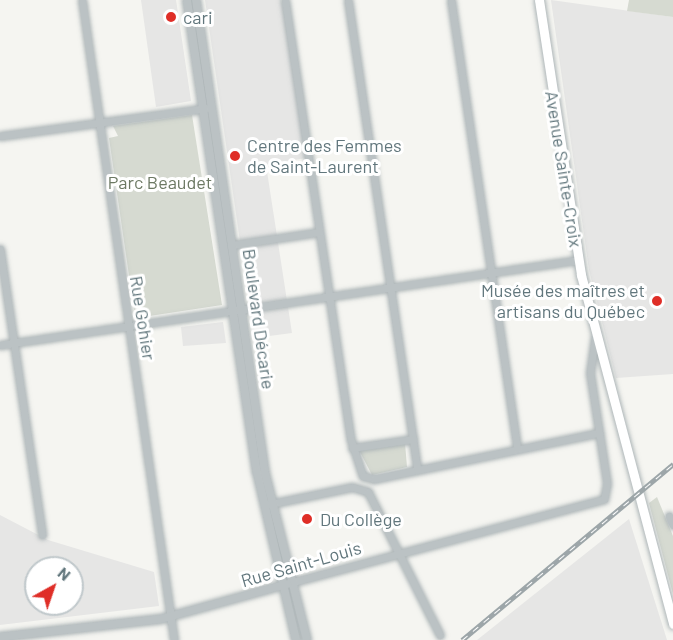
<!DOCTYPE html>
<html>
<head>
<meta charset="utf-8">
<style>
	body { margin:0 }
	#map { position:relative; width:673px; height:640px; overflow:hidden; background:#f5f5f1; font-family:Barlow,sans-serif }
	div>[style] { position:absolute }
	.built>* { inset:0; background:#e6e6e5 }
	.green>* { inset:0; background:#d6dad1 }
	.roads { filter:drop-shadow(0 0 2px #aeb6b8) drop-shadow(0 0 2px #aeb6b8) }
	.minor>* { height:7px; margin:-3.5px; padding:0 3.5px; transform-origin:3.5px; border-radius:3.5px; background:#bbc2c4 }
	.tertiary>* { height:8px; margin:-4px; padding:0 4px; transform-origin:4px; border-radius:4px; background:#bbc2c4 }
	.secondary>* { height:9px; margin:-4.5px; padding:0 4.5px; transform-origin:4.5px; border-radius:4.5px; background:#fff }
	.rail>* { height:4.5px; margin-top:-2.25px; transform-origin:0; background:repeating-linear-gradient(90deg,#fff 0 7px,#9da6a9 0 14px); box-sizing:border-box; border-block:2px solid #9da6a9 }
	.dots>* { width:16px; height:16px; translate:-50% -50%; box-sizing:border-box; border:3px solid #fff; border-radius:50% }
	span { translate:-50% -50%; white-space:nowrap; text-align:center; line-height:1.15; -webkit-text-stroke:6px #fff; paint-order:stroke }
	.poi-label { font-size:18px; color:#61767c }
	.left { translate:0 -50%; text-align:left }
	.right { translate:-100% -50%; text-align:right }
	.street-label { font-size:18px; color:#61767c }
	.park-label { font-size:18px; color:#6c7963 }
	.north { position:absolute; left:24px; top:556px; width:60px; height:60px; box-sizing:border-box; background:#fff; border:2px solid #c0c8cb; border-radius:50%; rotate:40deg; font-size:16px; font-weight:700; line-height:24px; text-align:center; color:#61767c }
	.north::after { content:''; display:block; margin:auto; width:21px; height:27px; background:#df2e27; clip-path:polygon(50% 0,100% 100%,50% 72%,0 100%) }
</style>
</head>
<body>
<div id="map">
	<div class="built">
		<i style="clip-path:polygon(141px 0,176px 0,191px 101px,156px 107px)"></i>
		<i style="clip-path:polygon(205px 0,281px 0,289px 31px,306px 158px,266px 165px,292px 333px,254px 338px)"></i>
		<i style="clip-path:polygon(551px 0,673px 17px,673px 374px,616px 378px,589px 270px)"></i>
		<i style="clip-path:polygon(223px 322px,226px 343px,183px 346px,181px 327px)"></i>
		<i style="clip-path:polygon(evenodd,0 515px,48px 540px,154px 572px,159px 606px,0 625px,0 515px,36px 568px,72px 568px,72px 604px,36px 604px,36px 568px)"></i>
		<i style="clip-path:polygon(629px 519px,667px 640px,477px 640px)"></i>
	</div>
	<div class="green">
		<i style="clip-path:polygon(629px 0,673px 0,673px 17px,627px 11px)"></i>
		<i style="clip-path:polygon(192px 115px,222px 305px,143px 317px,143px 310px,134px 310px,109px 138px,118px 136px,113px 126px)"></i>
		<i style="clip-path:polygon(405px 443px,407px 467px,372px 475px,359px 450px)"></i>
		<i style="clip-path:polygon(657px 497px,673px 536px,673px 594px,649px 503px)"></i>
	</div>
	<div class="roads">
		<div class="minor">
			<i style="left:82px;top:0;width:647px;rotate:81.82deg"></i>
			<i style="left:285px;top:0;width:445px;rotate:81.5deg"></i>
			<i style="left:351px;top:440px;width:38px;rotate:72deg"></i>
			<i style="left:363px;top:476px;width:11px;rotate:15deg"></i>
			<i style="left:374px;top:479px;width:230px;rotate:-11.6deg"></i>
			<i style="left:348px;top:0;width:475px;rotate:81.6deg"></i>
			<i style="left:451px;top:0;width:454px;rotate:81.6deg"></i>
			<i style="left:0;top:136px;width:208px;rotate:-7.7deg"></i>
			<i style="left:232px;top:245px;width:88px;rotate:-8.5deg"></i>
			<i style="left:0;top:249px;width:289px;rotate:81.6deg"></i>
			<i style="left:0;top:345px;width:584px;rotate:-8.37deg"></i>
			<i style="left:352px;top:448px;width:62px;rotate:-8.4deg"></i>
			<i style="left:270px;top:504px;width:84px;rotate:-11.7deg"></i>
			<i style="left:352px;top:487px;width:17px;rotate:17deg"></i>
			<i style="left:368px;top:492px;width:160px;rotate:63.3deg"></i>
			<i style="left:669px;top:516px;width:10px;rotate:66deg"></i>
			<i style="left:293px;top:582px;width:322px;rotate:-14.9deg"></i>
			<i style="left:604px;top:499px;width:16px;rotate:-79deg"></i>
			<i style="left:607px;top:483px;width:111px;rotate:-98.8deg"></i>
			<i style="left:590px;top:373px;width:36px;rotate:-82deg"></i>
		</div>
		<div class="tertiary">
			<i style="left:187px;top:0;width:477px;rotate:81.6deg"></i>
			<i style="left:257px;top:472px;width:172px;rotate:76.9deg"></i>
			<i style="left:196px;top:0;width:478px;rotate:81.7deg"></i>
			<i style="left:265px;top:473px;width:172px;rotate:75.9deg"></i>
			<i style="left:0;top:637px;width:162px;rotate:-6.4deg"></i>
			<i style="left:161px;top:619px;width:131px;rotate:-15.5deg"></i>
		</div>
		<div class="secondary">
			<i style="left:539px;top:0;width:278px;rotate:81.3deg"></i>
			<i style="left:581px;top:275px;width:361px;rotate:75.2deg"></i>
		</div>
	</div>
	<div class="rail">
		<i style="left:462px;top:640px;width:275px;rotate:-39.8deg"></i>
	</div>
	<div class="dots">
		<i style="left:171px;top:17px;background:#df2e27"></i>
		<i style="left:235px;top:156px;background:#df2e27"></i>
		<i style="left:657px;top:301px;background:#df2e27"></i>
		<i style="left:307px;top:519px;background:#df2e27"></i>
	</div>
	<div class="poi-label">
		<span class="left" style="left:183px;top:17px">cari</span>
		<span class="left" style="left:247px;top:156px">Centre des Femmes<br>de Saint-Laurent</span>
		<span class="right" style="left:645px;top:301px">Musée des maîtres et<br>artisans du Québec</span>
		<span class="left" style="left:320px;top:519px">Du Collège</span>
	</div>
	<div class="street-label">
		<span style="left:564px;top:169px;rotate:81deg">Avenue Sainte-Croix</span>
		<span style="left:143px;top:318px;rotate:81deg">Rue Gohier</span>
		<span style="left:259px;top:319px;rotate:82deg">Boulevard Décarie</span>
		<span style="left:301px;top:564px;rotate:-16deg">Rue Saint-Louis</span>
	</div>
	<div class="park-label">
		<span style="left:160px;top:182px">Parc Beaudet</span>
	</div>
	<div class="north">N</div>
</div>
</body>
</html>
